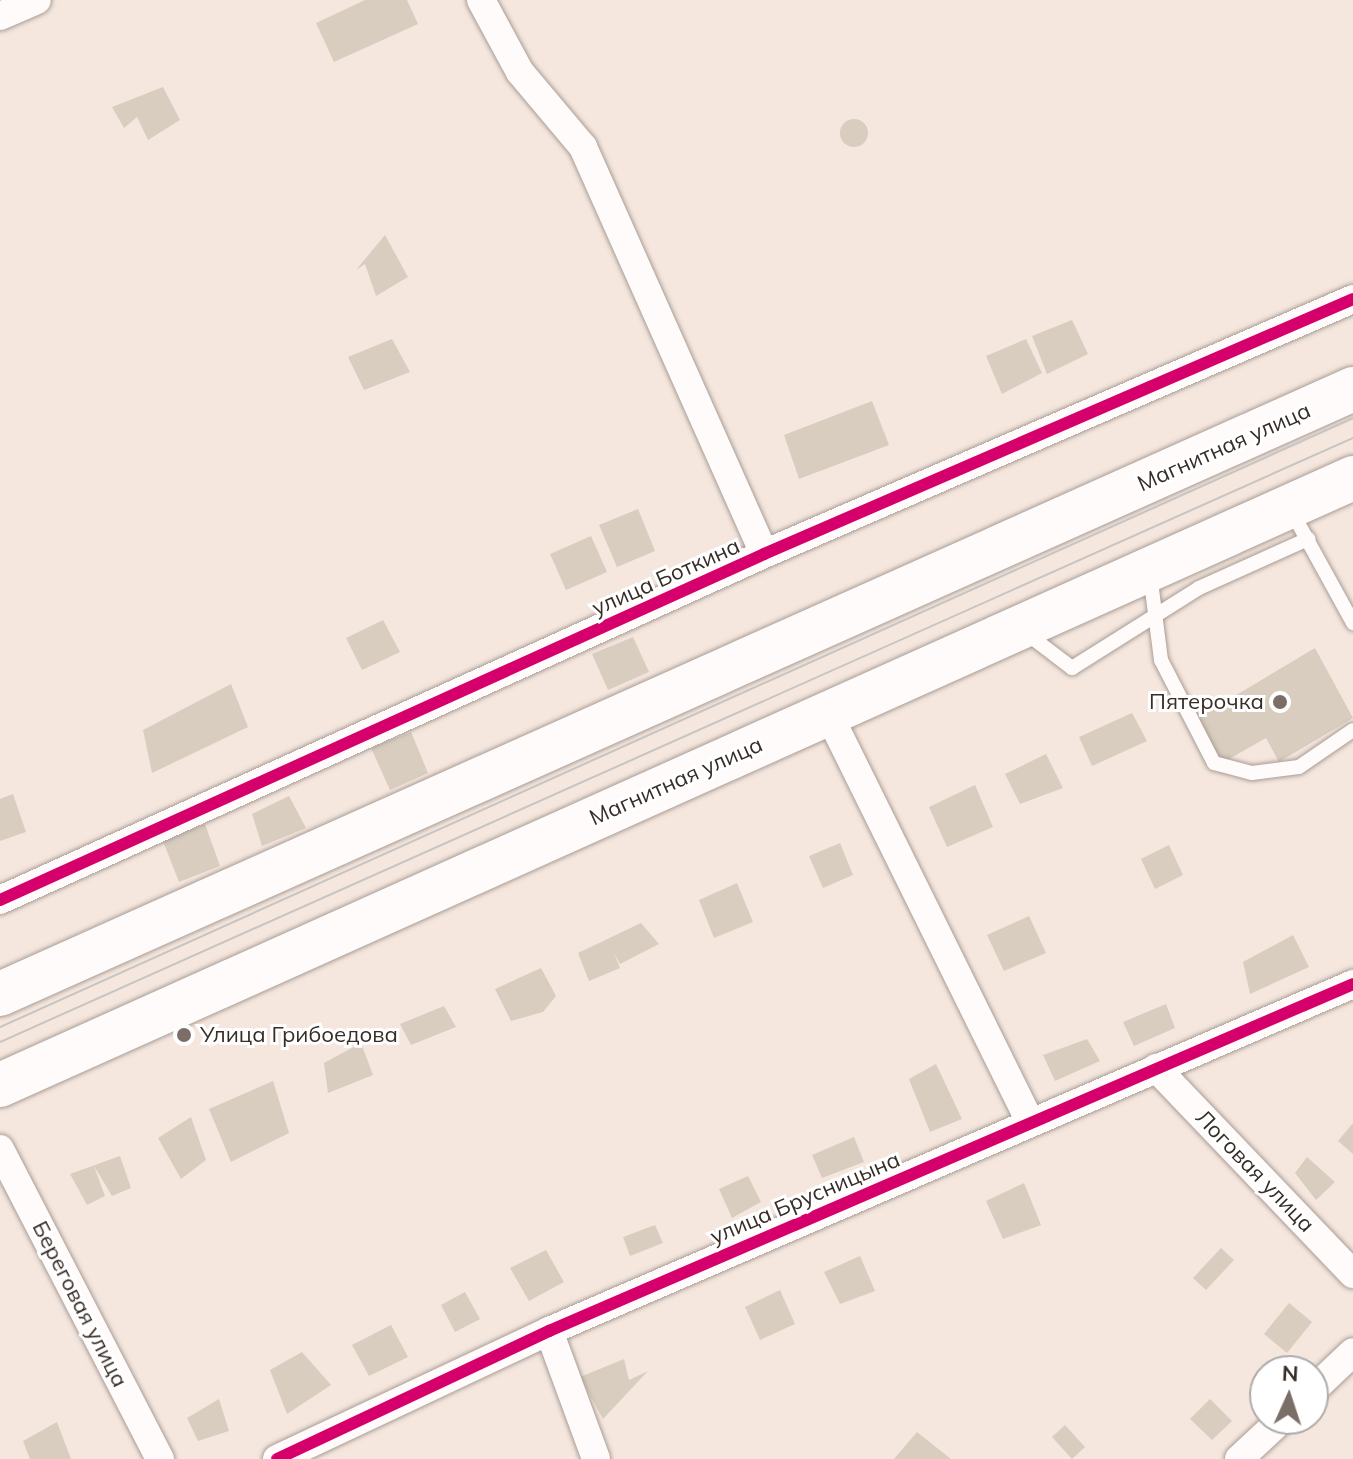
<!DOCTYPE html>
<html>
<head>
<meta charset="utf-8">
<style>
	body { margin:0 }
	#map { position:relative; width:1353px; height:1459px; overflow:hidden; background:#f5e7de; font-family:Mulish,sans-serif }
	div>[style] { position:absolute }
	.building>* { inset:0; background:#d8cdbf }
	.round { border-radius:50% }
	.roads { filter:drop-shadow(0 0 2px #a89d96) drop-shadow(0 0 2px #a89d96) }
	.lane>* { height:14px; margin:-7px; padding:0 7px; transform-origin:7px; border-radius:7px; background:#fefbfa }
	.street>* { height:28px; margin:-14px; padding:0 14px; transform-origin:14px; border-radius:14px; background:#fefbfa }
	.primary>* { height:44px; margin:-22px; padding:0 22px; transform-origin:22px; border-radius:22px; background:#fefbfa }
	.tram>* { height:2px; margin:-1px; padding:0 1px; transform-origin:1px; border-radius:1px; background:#c8c4c2 }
	.cycleway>* { height:12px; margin:-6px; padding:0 6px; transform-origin:6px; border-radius:6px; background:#d6006c }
	.dots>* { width:22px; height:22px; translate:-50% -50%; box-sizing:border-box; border:4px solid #fff; border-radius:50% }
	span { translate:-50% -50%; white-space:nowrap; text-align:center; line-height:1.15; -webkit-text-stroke:6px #fff; paint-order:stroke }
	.street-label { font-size:22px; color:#372d27 }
	.poi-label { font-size:22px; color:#372d27 }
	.right { translate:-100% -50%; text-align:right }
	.left { translate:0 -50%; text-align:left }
	.north { position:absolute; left:1249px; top:1355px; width:80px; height:80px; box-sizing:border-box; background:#fff; border:2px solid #afaba9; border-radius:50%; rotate:3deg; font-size:22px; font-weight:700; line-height:32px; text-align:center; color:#372d27 }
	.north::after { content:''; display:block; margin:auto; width:28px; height:36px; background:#7a6e67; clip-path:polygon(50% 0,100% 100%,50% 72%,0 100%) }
</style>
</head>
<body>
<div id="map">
	<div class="building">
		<i style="clip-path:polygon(365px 0,407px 0,418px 24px,334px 62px,316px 23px)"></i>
		<i style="clip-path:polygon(163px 87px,180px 120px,148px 140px,137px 117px,124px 128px,112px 107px)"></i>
		<i class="round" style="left:840px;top:119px;width:28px;height:28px"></i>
		<i style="clip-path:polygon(385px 235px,408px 277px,376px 296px,365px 264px,356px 270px)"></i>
		<i style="clip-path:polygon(1072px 320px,1088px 354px,1047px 374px,1032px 336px)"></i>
		<i style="clip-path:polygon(392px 339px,410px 372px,364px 390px,348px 357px)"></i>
		<i style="clip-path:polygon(1026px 339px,1042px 373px,1002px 394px,986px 356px)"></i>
		<i style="clip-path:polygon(872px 401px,889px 445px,799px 479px,784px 435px)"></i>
		<i style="clip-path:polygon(638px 509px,655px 551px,617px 567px,599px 525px)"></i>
		<i style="clip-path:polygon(591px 536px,607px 572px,566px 590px,550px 554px)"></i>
		<i style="clip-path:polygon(383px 620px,400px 652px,362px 670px,346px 638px)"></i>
		<i style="clip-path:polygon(633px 637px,649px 672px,608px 690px,592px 654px)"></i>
		<i style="clip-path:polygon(1315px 648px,1353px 718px,1279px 762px,1266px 738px,1222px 763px,1196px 719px)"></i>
		<i style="clip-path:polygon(231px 684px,248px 727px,152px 773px,143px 730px)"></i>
		<i style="clip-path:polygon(1132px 713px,1147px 741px,1092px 766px,1079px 737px)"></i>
		<i style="clip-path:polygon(411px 732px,428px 773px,390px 790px,371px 748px)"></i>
		<i style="clip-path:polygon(1046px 754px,1063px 788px,1020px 804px,1005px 774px)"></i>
		<i style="clip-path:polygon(975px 785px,993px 827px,947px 847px,929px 807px)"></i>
		<i style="clip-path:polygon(13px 794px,26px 832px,0 841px,0 799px)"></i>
		<i style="clip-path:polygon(289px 796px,306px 828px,262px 846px,252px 814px)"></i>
		<i style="clip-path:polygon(205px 824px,220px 866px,179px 882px,163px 841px)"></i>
		<i style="clip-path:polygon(840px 843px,853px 875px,823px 888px,809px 856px)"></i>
		<i style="clip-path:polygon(1169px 845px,1183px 875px,1155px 889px,1141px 859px)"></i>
		<i style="clip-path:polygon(737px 883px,753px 922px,714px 938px,699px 900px)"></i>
		<i style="clip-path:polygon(1029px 916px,1046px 953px,1004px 971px,987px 935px)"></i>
		<i style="clip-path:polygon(641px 923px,659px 944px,620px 964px,614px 953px,620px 968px,589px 981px,578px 953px)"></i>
		<i style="clip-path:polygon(1293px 935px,1309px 967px,1250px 994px,1243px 962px)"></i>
		<i style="clip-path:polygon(541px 968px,556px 996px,543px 1012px,511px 1021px,495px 989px)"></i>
		<i style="clip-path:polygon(1166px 1004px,1175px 1028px,1134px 1046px,1123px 1022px)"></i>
		<i style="clip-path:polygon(444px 1006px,456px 1027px,411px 1045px,400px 1024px)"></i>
		<i style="clip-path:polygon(1087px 1039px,1100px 1061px,1055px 1081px,1043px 1055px)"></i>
		<i style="clip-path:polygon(361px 1043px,373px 1075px,328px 1093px,324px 1063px)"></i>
		<i style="clip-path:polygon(936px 1064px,962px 1119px,930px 1132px,909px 1079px)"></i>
		<i style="clip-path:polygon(273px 1081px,289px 1133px,231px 1162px,209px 1109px)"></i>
		<i style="clip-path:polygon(191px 1117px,206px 1160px,181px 1179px,158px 1138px)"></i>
		<i style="clip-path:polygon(1353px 1123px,1353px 1154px,1338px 1141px)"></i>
		<i style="clip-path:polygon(854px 1137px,864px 1162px,822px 1178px,812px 1155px)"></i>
		<i style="clip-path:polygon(120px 1156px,131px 1188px,112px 1196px,94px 1166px,105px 1196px,87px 1205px,70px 1174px)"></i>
		<i style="clip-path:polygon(1307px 1157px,1335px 1182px,1316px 1200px,1295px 1173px)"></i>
		<i style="clip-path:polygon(748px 1176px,761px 1202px,732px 1218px,719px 1189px)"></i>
		<i style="clip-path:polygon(1024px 1183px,1041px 1225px,1003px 1239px,986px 1201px)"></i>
		<i style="clip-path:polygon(655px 1225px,663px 1243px,630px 1256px,623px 1237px)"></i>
		<i style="clip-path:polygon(1221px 1248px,1234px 1260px,1206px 1290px,1193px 1278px)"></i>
		<i style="clip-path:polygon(546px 1250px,564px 1282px,529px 1301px,510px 1268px)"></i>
		<i style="clip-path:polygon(860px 1256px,875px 1291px,840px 1304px,824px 1272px)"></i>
		<i style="clip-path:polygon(780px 1290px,795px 1324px,760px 1340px,745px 1307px)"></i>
		<i style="clip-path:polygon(465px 1292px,480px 1319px,455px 1332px,441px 1305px)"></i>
		<i style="clip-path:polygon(1289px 1303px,1312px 1322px,1287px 1353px,1264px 1334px)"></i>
		<i style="clip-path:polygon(391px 1325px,408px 1357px,369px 1376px,352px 1345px)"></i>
		<i style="clip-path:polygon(302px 1352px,331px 1385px,287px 1414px,270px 1370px)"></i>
		<i style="clip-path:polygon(624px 1359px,629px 1380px,648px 1371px,603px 1419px,580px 1377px)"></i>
		<i style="clip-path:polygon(219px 1399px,229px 1431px,198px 1441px,187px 1418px)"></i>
		<i style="clip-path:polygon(1210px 1399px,1232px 1421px,1212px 1440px,1190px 1419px)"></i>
		<i style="clip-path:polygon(57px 1422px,71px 1459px,30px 1459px,23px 1441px)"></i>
		<i style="clip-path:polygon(1065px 1425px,1085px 1447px,1072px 1459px,1052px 1437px)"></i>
		<i style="clip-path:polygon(917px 1432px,951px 1459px,894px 1459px)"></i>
	</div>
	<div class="roads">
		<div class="lane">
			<i style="left:1292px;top:512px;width:127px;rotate:61.2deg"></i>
			<i style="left:1150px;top:574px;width:87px;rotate:82.7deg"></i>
			<i style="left:1161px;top:660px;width:116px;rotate:62.8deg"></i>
			<i style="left:1214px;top:763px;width:39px;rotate:15deg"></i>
			<i style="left:1252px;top:773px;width:47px;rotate:-7.3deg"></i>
			<i style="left:1299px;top:767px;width:65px;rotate:-34.4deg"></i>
			<i style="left:1026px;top:633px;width:58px;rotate:37.3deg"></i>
			<i style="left:1072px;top:668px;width:150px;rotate:-32.2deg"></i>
			<i style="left:1199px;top:588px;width:120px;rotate:-24.2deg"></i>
		</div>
		<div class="street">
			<i style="left:481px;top:0;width:82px;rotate:61.6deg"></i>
			<i style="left:520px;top:72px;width:98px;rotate:50deg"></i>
			<i style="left:583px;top:147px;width:445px;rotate:66deg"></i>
			<i style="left:0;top:16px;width:40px;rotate:-23.4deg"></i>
			<i style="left:828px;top:713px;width:456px;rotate:63.7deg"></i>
			<i style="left:0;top:900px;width:839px;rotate:-24.36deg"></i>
			<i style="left:764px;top:554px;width:642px;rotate:-23.41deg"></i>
			<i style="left:1156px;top:1068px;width:285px;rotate:46.3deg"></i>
			<i style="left:0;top:1149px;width:349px;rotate:62.7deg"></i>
			<i style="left:549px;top:1331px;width:136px;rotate:69.8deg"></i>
			<i style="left:1313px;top:1390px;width:55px;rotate:-43.5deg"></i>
			<i style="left:277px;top:1459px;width:301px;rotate:-25.2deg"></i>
			<i style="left:549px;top:1331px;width:876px;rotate:-23.34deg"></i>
			<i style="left:1239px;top:1459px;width:59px;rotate:-42.9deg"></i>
		</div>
		<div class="primary">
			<i style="left:0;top:994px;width:1482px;rotate:-24.09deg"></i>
			<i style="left:0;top:1085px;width:1483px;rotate:-24.16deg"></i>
		</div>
	</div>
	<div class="tram">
		<i style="left:0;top:1027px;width:1484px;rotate:-24.23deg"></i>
		<i style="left:0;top:1042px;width:1482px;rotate:-24.06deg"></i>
	</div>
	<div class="cycleway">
		<i style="left:0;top:900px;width:839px;rotate:-24.36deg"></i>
		<i style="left:764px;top:554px;width:642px;rotate:-23.41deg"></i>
		<i style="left:277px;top:1459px;width:301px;rotate:-25.2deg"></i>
		<i style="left:549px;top:1331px;width:876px;rotate:-23.34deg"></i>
	</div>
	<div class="dots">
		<i style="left:1280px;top:702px;background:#7a6e67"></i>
		<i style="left:184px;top:1035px;background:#7a6e67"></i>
	</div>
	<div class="street-label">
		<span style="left:1224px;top:447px;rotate:-24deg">Магнитная улица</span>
		<span style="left:666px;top:577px;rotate:-24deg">улица Боткина</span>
		<span style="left:676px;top:781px;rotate:-24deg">Магнитная улица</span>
		<span style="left:1255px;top:1171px;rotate:46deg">Логовая улица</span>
		<span style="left:805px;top:1198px;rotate:-23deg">улица Брусницына</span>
		<span style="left:80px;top:1304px;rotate:63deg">Береговая улица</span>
	</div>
	<div class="poi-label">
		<span class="right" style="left:1264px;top:702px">Пятерочка</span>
		<span class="left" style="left:200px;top:1035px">Улица Грибоедова</span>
	</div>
	<div class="north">N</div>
</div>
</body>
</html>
